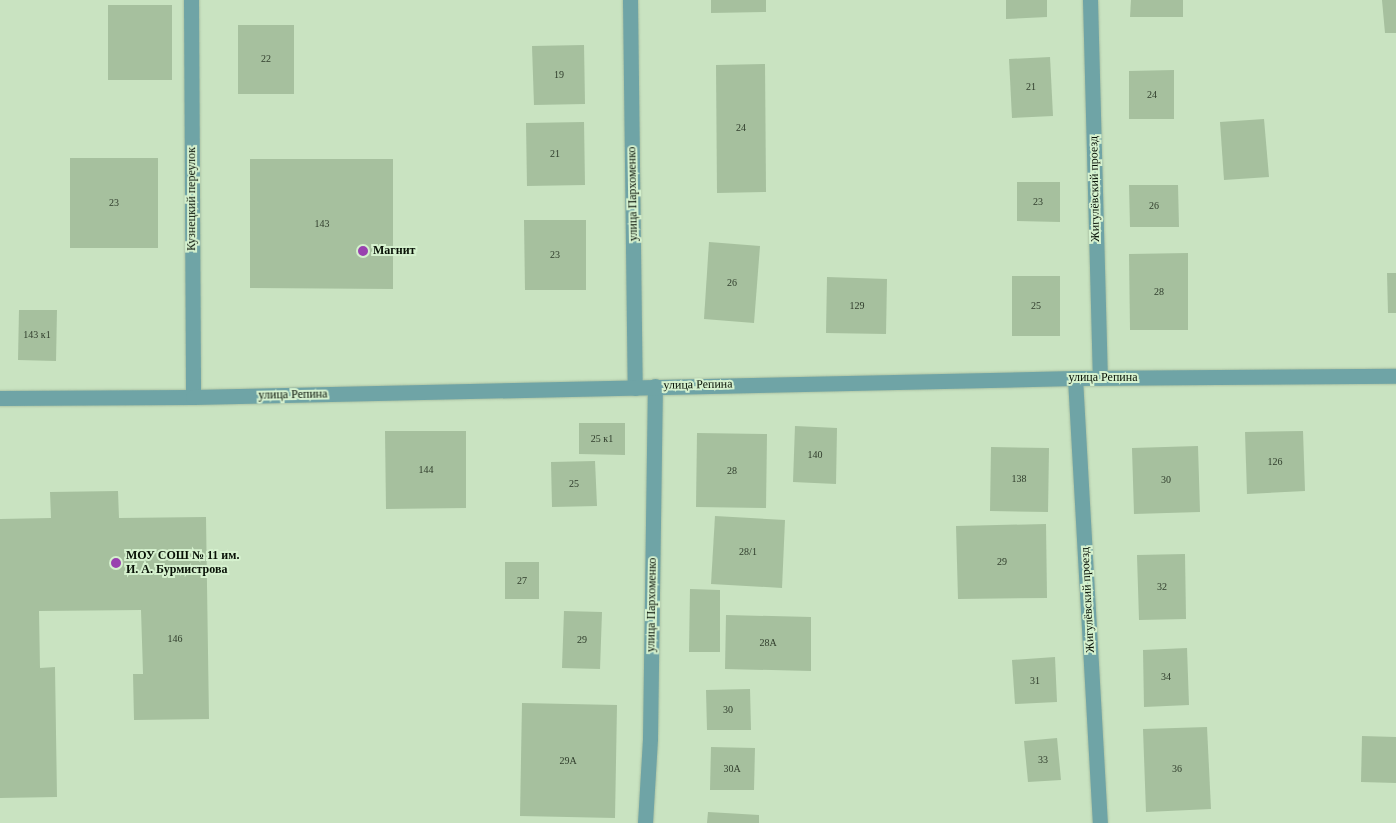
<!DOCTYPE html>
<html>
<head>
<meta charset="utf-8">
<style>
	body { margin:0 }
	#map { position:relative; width:1396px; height:823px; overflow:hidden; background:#c9e3c1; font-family:Georgia,serif }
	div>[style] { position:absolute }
	.building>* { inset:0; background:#a6c09e }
	.roads { filter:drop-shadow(0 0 1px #aac1a3) drop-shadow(0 0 1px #aac1a3) }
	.minor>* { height:15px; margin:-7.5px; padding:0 7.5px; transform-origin:7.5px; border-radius:7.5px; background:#6fa4a6 }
	.tertiary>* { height:15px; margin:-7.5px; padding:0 7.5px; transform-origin:7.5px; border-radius:7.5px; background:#6fa4a6 }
	.dots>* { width:14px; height:14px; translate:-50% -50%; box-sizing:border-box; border:2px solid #d5f1ce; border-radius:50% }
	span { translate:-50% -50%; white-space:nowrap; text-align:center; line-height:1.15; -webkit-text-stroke:4px #d5f1ce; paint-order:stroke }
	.number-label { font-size:10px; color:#303d2c }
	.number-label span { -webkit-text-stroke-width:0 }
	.street-label { font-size:12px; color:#081106 }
	.poi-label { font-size:12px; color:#081106; font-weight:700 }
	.left { translate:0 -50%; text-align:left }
</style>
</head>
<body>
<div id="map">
	<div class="building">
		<i style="clip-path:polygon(711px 0,766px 0,766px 12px,711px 13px)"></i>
		<i style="clip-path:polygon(1006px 0,1047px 0,1047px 17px,1006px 19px)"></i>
		<i style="clip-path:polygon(1131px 0,1183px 0,1183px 17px,1130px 17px)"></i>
		<i style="clip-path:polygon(1382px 0,1396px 0,1396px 33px,1385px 33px)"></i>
		<i style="clip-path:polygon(108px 5px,172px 5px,172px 80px,108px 80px)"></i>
		<i style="clip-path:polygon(238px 25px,294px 25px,294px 94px,238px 94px)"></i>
		<i style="clip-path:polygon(584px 45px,585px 104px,534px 105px,532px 46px)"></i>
		<i style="clip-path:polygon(1050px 57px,1053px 116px,1012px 118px,1009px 59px)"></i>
		<i style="clip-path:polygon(765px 64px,766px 192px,717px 193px,716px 65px)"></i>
		<i style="clip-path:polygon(1174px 70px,1174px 119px,1129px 119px,1129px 71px)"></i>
		<i style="clip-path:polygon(1264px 119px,1269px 177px,1224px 180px,1220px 122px)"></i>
		<i style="clip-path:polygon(584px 122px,585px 185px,527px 186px,526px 123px)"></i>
		<i style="clip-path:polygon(70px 158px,158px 158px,158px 248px,70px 248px)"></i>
		<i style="clip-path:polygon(250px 159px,393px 159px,393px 289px,250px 288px)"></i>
		<i style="clip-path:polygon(1017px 182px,1060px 182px,1060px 222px,1017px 221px)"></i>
		<i style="clip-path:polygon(1129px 185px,1178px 185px,1179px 227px,1130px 227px)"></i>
		<i style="clip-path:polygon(524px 220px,586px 220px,586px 290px,525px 290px)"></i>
		<i style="clip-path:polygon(709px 242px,760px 246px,754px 323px,704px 319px)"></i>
		<i style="clip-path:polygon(1188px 253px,1188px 330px,1130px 330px,1129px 254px)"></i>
		<i style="clip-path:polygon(1387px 273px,1396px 273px,1396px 313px,1388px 313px)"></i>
		<i style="clip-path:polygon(1012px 276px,1060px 276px,1060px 336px,1012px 336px)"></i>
		<i style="clip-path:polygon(827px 277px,887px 279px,886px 334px,826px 333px)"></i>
		<i style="clip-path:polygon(19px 310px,57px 310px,56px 361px,18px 360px)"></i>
		<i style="clip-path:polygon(579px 423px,625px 423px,625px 455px,579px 454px)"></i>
		<i style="clip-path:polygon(795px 426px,837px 428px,836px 484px,793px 482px)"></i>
		<i style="clip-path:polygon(385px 431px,466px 431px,466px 508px,386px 509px)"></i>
		<i style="clip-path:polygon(1303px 431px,1305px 491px,1247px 494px,1245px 432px)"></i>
		<i style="clip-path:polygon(697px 433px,767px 434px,766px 508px,696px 507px)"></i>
		<i style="clip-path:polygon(1198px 446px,1200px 512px,1134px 514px,1132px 448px)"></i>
		<i style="clip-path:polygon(991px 447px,1049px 448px,1048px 512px,990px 511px)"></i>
		<i style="clip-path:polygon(595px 461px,597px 506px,552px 507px,551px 462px)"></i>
		<i style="clip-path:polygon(118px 491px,119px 518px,206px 517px,209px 719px,134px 720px,133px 674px,143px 674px,141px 610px,39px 611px,40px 668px,55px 667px,57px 797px,0 798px,0 519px,51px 518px,50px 492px)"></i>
		<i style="clip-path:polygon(715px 516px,785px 520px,782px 588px,711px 584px)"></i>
		<i style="clip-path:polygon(1046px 524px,1047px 598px,958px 599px,956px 526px)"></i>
		<i style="clip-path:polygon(1185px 554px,1186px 619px,1139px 620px,1137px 555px)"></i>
		<i style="clip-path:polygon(505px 562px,539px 562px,539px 599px,505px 599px)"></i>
		<i style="clip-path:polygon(690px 589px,720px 590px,720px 652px,689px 652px)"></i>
		<i style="clip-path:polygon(564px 611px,602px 612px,600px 669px,562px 668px)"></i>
		<i style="clip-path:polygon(726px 615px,811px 617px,811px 671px,725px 669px)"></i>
		<i style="clip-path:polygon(1187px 648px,1189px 705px,1144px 707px,1143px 650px)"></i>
		<i style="clip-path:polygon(1055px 657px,1057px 702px,1015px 704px,1012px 660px)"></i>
		<i style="clip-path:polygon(750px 689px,751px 730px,707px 730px,706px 690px)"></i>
		<i style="clip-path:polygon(522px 703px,617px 705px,615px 818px,520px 816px)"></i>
		<i style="clip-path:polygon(1207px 727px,1211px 809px,1146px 812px,1143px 729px)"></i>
		<i style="clip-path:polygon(1362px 736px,1396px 737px,1396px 783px,1361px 782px)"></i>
		<i style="clip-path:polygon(1057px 738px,1061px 780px,1028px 782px,1024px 741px)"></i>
		<i style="clip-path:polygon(711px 747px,755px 748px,754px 790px,710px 790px)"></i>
		<i style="clip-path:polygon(708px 812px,759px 815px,759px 823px,707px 823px)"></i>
	</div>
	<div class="roads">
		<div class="minor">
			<i style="left:191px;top:0;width:397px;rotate:89.7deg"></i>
			<i style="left:630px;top:0;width:388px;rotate:89.3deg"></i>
			<i style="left:1090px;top:0;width:378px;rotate:88.5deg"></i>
			<i style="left:1075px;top:378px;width:446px;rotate:86.8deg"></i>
			<i style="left:645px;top:823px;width:85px;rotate:-86.6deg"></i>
			<i style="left:650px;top:738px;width:352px;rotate:-89.2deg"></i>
		</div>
		<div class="tertiary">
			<i style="left:0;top:398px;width:193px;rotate:-0.3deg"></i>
			<i style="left:193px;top:397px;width:882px;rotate:-1.23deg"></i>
			<i style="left:1075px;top:378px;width:321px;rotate:-0.4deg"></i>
		</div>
	</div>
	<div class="dots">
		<i style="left:363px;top:251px;background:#9942af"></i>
		<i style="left:116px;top:563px;background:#9942af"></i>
	</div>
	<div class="number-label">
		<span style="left:266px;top:59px">22</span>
		<span style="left:559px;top:75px">19</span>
		<span style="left:1031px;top:87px">21</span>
		<span style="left:1152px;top:95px">24</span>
		<span style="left:741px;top:128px">24</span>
		<span style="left:555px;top:154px">21</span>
		<span style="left:1038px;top:202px">23</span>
		<span style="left:114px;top:203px">23</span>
		<span style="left:1154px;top:206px">26</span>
		<span style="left:322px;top:224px">143</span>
		<span style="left:555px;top:255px">23</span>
		<span style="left:732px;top:283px">26</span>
		<span style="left:1159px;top:292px">28</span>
		<span style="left:857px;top:306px">129</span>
		<span style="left:1036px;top:306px">25</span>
		<span style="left:37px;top:335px">143 к1</span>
		<span style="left:602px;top:439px">25 к1</span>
		<span style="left:815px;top:455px">140</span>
		<span style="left:1275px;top:462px">126</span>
		<span style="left:426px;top:470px">144</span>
		<span style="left:732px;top:471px">28</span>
		<span style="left:1019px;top:479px">138</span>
		<span style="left:1166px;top:480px">30</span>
		<span style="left:574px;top:484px">25</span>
		<span style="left:748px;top:552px">28/1</span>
		<span style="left:1002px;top:562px">29</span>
		<span style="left:522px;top:581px">27</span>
		<span style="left:1162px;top:587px">32</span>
		<span style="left:175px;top:639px">146</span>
		<span style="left:582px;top:640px">29</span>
		<span style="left:768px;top:643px">28А</span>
		<span style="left:1166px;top:677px">34</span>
		<span style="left:1035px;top:681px">31</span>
		<span style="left:728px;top:710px">30</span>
		<span style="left:1043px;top:760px">33</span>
		<span style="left:568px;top:761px">29А</span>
		<span style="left:732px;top:769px">30А</span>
		<span style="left:1177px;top:769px">36</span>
	</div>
	<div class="street-label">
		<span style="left:1095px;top:189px;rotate:-91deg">Жигулёвский проезд</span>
		<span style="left:633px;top:194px;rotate:-91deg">улица Пархоменко</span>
		<span style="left:192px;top:199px;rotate:-90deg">Кузнецкий переулок</span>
		<span style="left:1103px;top:378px">улица Репина</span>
		<span style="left:698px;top:385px;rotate:-1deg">улица Репина</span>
		<span style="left:293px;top:395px;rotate:-1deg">улица Репина</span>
		<span style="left:1088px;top:600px;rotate:-93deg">Жигулёвский проезд</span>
		<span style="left:652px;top:605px;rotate:-89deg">улица Пархоменко</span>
	</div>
	<div class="poi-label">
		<span class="left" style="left:373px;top:251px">Магнит</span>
		<span class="left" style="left:126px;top:563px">МОУ СОШ № 11 им.<br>И. А. Бурмистрова</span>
	</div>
</div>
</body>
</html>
